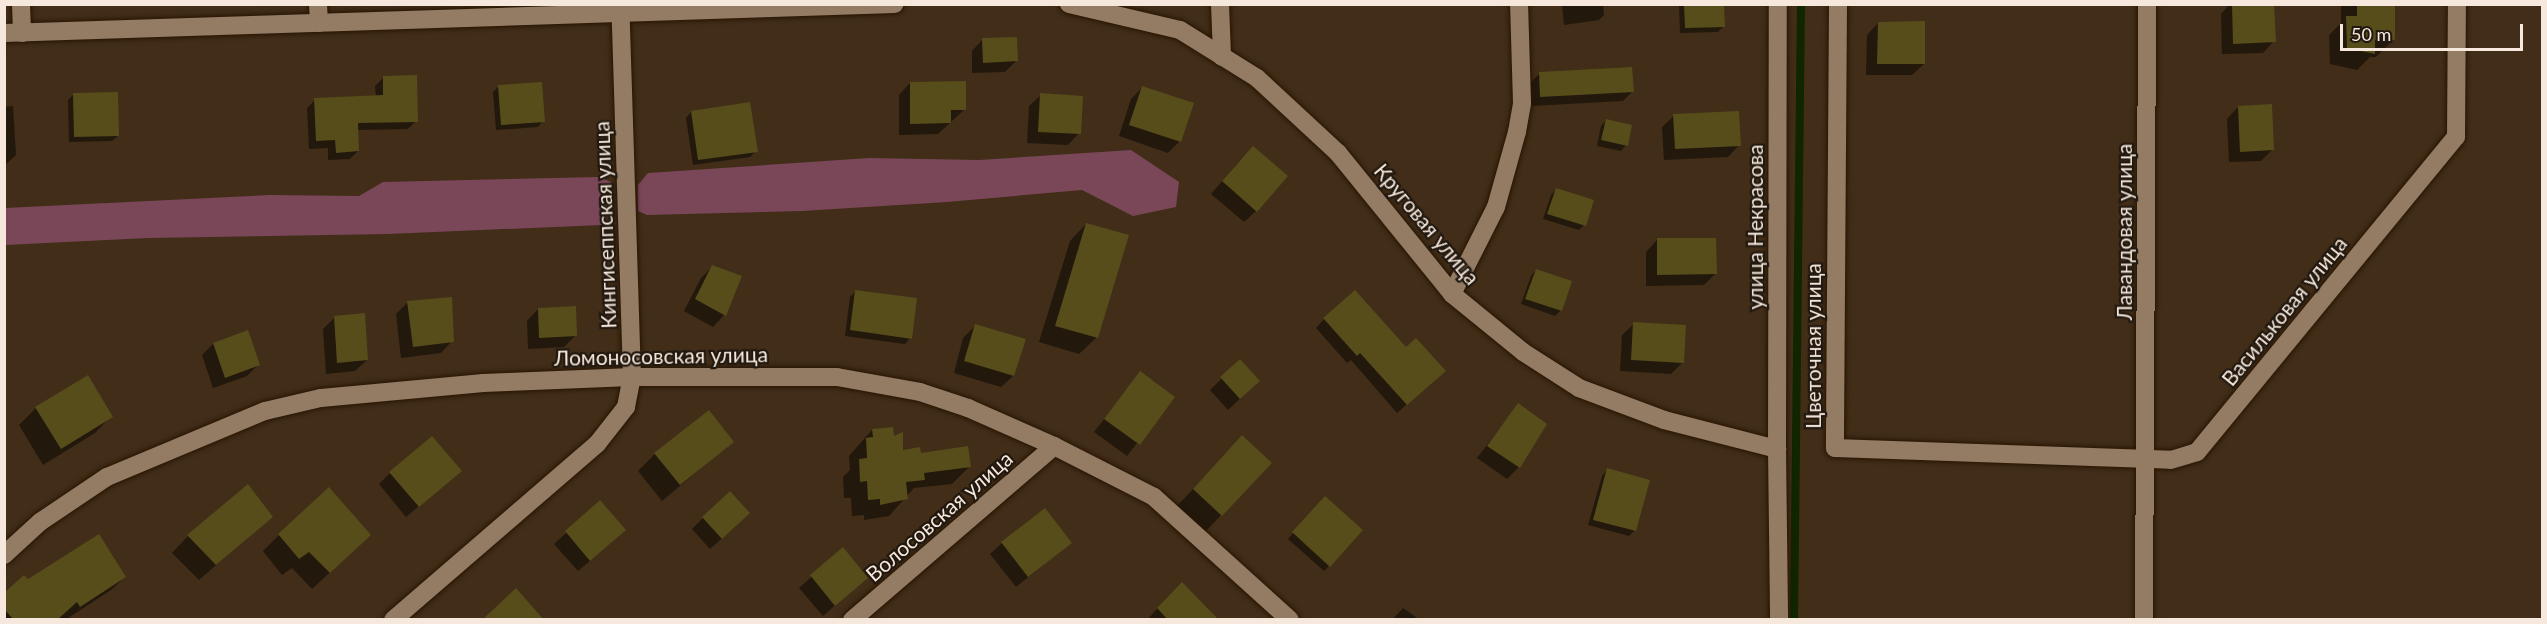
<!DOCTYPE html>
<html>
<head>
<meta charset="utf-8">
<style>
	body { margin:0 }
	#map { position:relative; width:2547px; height:624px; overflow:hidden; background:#412d18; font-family:Lato,sans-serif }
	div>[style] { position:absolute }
	.green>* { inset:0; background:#7a4759 }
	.shadow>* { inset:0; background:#0007 }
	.stream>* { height:8px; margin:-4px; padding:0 4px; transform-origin:4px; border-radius:4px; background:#102500 }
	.building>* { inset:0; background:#564d1b }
	.roads { filter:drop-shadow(0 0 2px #271502) drop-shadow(0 0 2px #271502) }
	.street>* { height:18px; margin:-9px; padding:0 9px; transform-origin:9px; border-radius:9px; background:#937b64 }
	span { translate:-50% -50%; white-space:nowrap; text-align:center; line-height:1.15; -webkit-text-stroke:4.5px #21180f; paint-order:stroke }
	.street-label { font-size:21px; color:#f6e8dc }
	.frame { position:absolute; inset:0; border:6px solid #f6e8dc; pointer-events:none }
	.scale { position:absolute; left:2340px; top:24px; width:183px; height:27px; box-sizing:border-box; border:3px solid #f6e8dc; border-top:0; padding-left:8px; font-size:18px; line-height:21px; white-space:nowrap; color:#f6e8dc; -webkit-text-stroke:4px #21180f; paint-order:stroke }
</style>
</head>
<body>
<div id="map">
	<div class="green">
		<i style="clip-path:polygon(1131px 150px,1179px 182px,1176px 207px,1133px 216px,1082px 190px,947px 202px,802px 211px,647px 215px,638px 211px,638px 185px,648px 173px,869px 158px,979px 160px)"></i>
		<i style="clip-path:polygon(599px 177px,611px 182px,609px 212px,602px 225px,388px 234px,148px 238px,5px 245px,5px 208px,269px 195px,359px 196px,383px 182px)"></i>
	</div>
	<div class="shadow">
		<i style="clip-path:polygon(1562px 4px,1603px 4px,1604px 15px,1599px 20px,1564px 25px)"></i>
		<i style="clip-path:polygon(1679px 4px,1723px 4px,1724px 26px,1718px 32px,1680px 33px)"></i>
		<i style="clip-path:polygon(2230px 4px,2273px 4px,2274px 41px,2263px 53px,2222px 54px,2221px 14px)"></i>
		<i style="clip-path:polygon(2341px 4px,2393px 4px,2393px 40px,2376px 57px,2370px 57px,2357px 70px,2330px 64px,2329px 35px,2341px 23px)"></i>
		<i style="clip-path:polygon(1878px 23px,1924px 64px,1912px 75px,1866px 75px,1867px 35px)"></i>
		<i style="clip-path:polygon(983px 39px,1016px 61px,1005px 72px,972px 73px,972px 51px)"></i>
		<i style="clip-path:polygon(1540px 73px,1632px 92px,1623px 101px,1531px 106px,1530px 83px)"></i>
		<i style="clip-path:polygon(384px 77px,416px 121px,408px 129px,357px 130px,358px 151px,350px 159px,328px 160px,328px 148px,309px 149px,307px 108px,315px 100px,376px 97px,375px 86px)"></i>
		<i style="clip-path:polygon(910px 83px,965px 109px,938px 134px,899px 135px,899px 95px)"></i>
		<i style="clip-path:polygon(499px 86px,543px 121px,538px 127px,496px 130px,493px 92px)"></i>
		<i style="clip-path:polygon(1142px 88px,1180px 141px,1168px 153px,1119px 136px,1131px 99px)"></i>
		<i style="clip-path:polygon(73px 95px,118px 136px,112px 141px,69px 142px,68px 100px)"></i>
		<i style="clip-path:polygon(1041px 95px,1079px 133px,1068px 145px,1027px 143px,1029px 106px)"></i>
		<i style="clip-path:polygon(13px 106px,16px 155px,4px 166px,4px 107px)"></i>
		<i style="clip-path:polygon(2238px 107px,2273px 149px,2261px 161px,2229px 162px,2227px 119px)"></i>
		<i style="clip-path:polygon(691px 112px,756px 151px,750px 157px,693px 165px,686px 118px)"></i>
		<i style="clip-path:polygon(1674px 116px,1739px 145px,1728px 157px,1664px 160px,1662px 127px)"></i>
		<i style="clip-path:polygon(1606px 121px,1626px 145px,1621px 151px,1597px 146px,1601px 126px)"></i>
		<i style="clip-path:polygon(1241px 159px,1256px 211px,1244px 222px,1211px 194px)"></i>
		<i style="clip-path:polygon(1556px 190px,1584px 225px,1579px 230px,1543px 219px,1551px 195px)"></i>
		<i style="clip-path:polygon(1086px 224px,1127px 236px,1096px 338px,1079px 354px,1039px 342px,1070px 241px)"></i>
		<i style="clip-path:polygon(1657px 240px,1715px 274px,1704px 285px,1646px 286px,1646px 252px)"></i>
		<i style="clip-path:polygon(712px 267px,740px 276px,724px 315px,713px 327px,684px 311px,701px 278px)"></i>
		<i style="clip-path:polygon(1536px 270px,1561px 310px,1555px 316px,1521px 304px,1531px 276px)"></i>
		<i style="clip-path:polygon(856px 291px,910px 338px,905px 344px,845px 336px,850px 297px)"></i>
		<i style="clip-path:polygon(407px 303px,452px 341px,441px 353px,401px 358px,396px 314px)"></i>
		<i style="clip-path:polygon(538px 309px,575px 336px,564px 347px,528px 349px,527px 321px)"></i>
		<i style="clip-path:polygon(335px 317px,367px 360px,355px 371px,326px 374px,323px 329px)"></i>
		<i style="clip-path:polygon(1324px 319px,1435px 379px,1397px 413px,1351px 360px,1347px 363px,1316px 328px)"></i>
		<i style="clip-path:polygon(1634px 324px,1683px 362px,1671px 374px,1620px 371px,1622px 335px)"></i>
		<i style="clip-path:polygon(975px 326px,1013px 376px,1001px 387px,954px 373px,963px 338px)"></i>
		<i style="clip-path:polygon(213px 344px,259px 364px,247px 376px,213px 388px,202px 355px)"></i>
		<i style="clip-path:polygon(1240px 361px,1246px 393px,1228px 410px,1210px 390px)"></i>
		<i style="clip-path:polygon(1140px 373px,1173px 397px,1127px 456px,1094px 432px)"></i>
		<i style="clip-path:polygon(87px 377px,111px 416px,95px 433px,43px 465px,19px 425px,36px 408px)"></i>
		<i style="clip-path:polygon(1518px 405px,1519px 467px,1507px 479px,1477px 458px)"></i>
		<i style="clip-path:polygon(872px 430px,893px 438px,901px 451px,969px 467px,952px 484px,914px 488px,889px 516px,864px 520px,864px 515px,852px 516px,851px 498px,844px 498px,843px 477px,850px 470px,849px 456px)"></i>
		<i style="clip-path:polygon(732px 442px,662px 501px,638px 471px,655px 454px)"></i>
		<i style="clip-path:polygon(1226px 454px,1221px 515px,1205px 532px,1177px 506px)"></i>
		<i style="clip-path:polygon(1607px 470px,1648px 481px,1634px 531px,1629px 536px,1588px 525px,1602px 476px)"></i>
		<i style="clip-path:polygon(460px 471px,406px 517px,379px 484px,390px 473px)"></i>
		<i style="clip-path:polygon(600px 502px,612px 542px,578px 571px,554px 544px)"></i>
		<i style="clip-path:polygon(1320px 503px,1329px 566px,1324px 571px,1288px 539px)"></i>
		<i style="clip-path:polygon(271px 517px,199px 580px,172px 553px,188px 536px)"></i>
		<i style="clip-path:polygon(703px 518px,737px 525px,710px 549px,692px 529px)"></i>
		<i style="clip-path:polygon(279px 535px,352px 552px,312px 589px,292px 568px,282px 575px,263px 551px)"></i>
		<i style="clip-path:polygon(1002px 543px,1070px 543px,1016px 587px,990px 554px)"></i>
		<i style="clip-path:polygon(842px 550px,866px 578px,823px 616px,799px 588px)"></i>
		<i style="clip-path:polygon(125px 577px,111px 590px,65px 620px,4px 620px,4px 595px,28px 581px)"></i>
		<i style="clip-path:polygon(1170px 595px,1217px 620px,1147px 620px)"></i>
		<i style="clip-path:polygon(1403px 608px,1420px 620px,1392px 620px)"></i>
	</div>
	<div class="stream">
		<i style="left:1794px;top:620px;width:616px;rotate:-89.35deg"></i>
	</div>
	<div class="building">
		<i style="clip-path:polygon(1684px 4px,1724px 4px,1725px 27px,1685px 28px)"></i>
		<i style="clip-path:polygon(2232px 4px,2274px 4px,2276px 42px,2233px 44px)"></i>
		<i style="clip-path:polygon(2357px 4px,2395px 4px,2395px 40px,2375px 40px,2375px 54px,2347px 48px,2346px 16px,2357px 16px)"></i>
		<i style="clip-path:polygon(1925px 21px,1925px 64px,1877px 64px,1878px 22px)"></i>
		<i style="clip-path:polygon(1017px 37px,1018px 61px,983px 63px,982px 38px)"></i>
		<i style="clip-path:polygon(1632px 67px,1634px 92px,1540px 97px,1539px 72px)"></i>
		<i style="clip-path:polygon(417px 75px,418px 122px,358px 123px,359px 151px,336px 153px,335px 140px,316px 141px,314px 98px,383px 95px,383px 76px)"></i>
		<i style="clip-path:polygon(966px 81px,966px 110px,951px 110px,951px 123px,910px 124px,910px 82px)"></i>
		<i style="clip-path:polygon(542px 82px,545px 122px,501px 125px,498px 85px)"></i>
		<i style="clip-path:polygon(1142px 86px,1194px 103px,1181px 142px,1129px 125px)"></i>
		<i style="clip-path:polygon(118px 92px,119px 136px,74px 137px,73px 93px)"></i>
		<i style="clip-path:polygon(1040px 93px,1083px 96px,1081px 134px,1038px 132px)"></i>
		<i style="clip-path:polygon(750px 102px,758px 152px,698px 160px,691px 111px)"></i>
		<i style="clip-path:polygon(2272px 104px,2274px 150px,2240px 152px,2238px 106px)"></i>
		<i style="clip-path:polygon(1739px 111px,1741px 146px,1675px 149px,1673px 114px)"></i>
		<i style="clip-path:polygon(1606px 119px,1632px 125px,1628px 146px,1601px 140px)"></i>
		<i style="clip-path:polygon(1253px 146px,1288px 176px,1257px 212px,1222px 181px)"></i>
		<i style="clip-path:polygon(1556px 188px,1594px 200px,1586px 226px,1547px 214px)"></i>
		<i style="clip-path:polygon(1086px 223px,1129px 235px,1098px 338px,1055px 326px)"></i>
		<i style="clip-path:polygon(1657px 238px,1716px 238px,1717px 274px,1657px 275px)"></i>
		<i style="clip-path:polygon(712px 265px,742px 276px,726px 316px,695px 299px)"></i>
		<i style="clip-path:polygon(1536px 269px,1572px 281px,1562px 311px,1525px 299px)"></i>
		<i style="clip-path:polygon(855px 290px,917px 298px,912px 339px,850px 330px)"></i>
		<i style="clip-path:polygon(1355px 290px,1406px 347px,1416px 338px,1446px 371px,1407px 405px,1360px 353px,1357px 356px,1323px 318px)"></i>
		<i style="clip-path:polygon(452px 297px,454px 342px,413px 347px,407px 301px)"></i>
		<i style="clip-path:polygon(576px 306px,577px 336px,539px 338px,538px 308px)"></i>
		<i style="clip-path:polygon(365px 313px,368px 360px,337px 363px,334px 316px)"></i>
		<i style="clip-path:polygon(1633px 322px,1686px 325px,1684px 363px,1631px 360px)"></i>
		<i style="clip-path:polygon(975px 324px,1026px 339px,1014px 376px,964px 361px)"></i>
		<i style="clip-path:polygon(248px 330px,260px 365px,225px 378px,213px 343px)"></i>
		<i style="clip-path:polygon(1240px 359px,1260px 381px,1240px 399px,1220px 377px)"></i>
		<i style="clip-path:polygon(1140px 371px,1175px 397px,1140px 445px,1104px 419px)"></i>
		<i style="clip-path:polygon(88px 375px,113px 417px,61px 449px,35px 407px)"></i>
		<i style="clip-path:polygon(1518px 403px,1547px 424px,1520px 468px,1487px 446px)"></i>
		<i style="clip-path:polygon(709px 410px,734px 442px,680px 485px,654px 453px)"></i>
		<i style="clip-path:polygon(893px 427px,894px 436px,903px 432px,903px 450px,920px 447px,921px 453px,968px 446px,971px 467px,924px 473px,925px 480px,906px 482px,908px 499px,880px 505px,880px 499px,868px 500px,867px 481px,860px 482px,859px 459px,867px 458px,866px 438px,873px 437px,872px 429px)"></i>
		<i style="clip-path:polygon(1242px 435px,1272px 463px,1222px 516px,1193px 489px)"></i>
		<i style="clip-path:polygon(432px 436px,462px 471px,419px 507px,389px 472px)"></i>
		<i style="clip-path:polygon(1607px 468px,1650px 480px,1636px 531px,1593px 520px)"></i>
		<i style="clip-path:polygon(248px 484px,273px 517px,216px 565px,187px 535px)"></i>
		<i style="clip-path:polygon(329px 487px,371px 535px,330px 573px,309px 552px,299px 559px,278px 534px)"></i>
		<i style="clip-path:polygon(730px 491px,750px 513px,722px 539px,702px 517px)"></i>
		<i style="clip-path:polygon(1325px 496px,1363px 530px,1330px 567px,1292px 532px)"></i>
		<i style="clip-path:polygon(600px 500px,626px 530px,590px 561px,565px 531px)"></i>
		<i style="clip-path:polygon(1045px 508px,1072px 543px,1028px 577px,1001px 542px)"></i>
		<i style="clip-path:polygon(99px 534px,126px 577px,80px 607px,77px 602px,57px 620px,14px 620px,4px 609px,4px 593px,24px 575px,28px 579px)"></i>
		<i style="clip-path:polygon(843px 547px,868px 578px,835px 606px,810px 575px)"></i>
		<i style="clip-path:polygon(1182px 582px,1219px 620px,1168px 620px,1157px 608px)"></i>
		<i style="clip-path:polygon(516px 588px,544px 620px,482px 620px)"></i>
	</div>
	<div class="roads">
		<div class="street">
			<i style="left:21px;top:4px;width:29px;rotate:88deg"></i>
			<i style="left:318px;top:4px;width:19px;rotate:87deg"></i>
			<i style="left:1069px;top:4px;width:114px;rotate:13.2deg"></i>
			<i style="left:1180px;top:30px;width:91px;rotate:31.9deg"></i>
			<i style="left:1257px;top:78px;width:110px;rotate:42.8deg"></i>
			<i style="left:1338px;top:153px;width:181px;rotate:51deg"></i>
			<i style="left:1452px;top:294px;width:92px;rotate:39.2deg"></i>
			<i style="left:1523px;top:352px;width:67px;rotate:32.7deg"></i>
			<i style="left:1579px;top:388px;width:91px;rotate:20.6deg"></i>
			<i style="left:1664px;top:420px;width:117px;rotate:14.4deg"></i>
			<i style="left:1777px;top:449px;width:171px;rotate:89.3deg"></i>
			<i style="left:1220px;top:4px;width:53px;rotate:87.8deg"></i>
			<i style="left:1838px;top:4px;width:444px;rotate:90.4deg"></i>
			<i style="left:1835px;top:448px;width:336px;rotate:2deg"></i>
			<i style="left:2171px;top:460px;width:27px;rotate:-17deg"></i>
			<i style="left:2197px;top:452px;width:408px;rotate:-50.6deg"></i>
			<i style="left:2456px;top:137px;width:133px;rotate:-89.6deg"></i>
			<i style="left:4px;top:33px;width:891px;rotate:-1.86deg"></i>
			<i style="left:1452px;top:294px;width:97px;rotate:-63.2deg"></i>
			<i style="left:1496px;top:207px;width:78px;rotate:-74.4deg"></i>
			<i style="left:1517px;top:132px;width:29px;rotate:-80deg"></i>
			<i style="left:1522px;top:103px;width:99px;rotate:-91.7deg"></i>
			<i style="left:1777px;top:449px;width:445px;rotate:-89.9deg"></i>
			<i style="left:4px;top:555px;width:49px;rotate:-42.5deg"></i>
			<i style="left:40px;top:522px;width:81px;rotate:-33.9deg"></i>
			<i style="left:107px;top:477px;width:171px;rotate:-22.7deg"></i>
			<i style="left:265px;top:411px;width:57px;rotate:-13.1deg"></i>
			<i style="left:321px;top:398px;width:163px;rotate:-5.3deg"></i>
			<i style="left:483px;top:383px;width:149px;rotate:-2.3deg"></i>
			<i style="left:632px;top:377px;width:205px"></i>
			<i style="left:837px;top:377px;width:84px;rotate:10.2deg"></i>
			<i style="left:920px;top:392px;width:51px;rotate:18.4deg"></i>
			<i style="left:968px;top:408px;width:94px;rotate:23.8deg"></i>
			<i style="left:1054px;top:446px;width:112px;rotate:27deg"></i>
			<i style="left:1154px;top:497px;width:183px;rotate:42.1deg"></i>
			<i style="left:393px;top:620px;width:269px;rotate:-40.8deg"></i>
			<i style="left:597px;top:444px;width:47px;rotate:-51.9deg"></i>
			<i style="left:626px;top:407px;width:31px;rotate:-79deg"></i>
			<i style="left:632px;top:377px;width:373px;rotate:-91.8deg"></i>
			<i style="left:852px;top:620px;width:267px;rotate:-40.7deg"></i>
			<i style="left:2144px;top:620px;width:616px;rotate:-89.72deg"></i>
		</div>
	</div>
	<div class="street-label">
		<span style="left:1427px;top:224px;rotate:50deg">Круговая улица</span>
		<span style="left:605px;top:225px;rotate:-92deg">Кингисеппская улица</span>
		<span style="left:1755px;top:227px;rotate:-90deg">улица Некрасова</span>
		<span style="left:2124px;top:232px;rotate:-90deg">Лавандовая улица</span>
		<span style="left:2284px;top:311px;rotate:-51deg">Васильковая улица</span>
		<span style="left:1813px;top:346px;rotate:-90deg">Цветочная улица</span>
		<span style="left:661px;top:356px;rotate:-1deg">Ломоносовская улица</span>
		<span style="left:939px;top:516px;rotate:-41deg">Волосовская улица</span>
	</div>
	<div class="frame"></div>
	<div class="scale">50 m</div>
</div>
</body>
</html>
